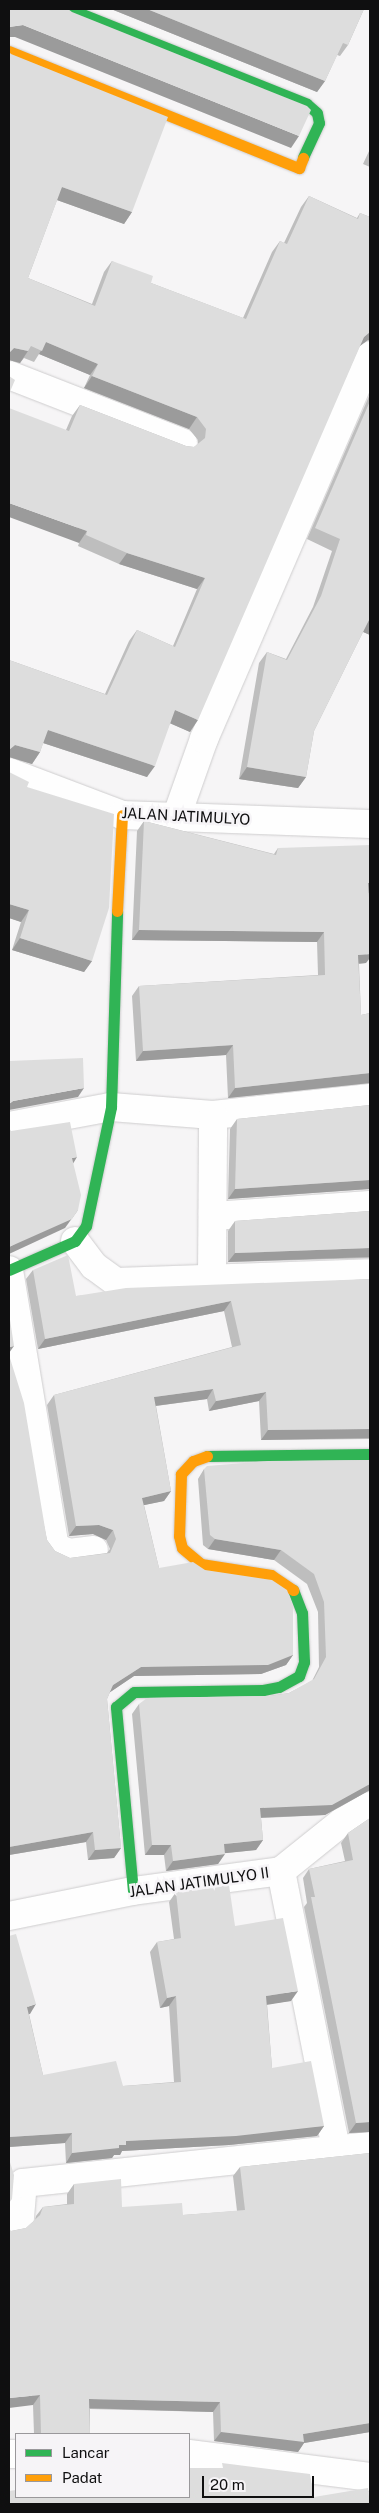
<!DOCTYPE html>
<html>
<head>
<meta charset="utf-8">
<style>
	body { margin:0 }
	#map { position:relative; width:379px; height:2513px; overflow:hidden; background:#f6f5f6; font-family:"Public Sans",sans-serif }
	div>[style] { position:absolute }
	.roads { filter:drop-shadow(0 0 1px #cecdce) drop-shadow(0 0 1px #cecdce) }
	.street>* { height:28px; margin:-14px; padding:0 14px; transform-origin:14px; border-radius:14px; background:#fefefe }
	.fast>* { height:11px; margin:-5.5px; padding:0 5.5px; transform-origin:5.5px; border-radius:5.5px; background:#30b455 }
	.slow>* { height:11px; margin:-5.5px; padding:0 5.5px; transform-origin:5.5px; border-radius:5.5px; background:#ff9f0a }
	.wall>* { inset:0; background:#bebebe }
	.shaded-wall>* { inset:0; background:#9b9b9b }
	.building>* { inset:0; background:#ddd }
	span { translate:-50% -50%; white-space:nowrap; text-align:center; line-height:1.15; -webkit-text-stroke:5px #f6f4f7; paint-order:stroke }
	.street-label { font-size:15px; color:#0f0f10 }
	.frame { position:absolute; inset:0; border:10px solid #0f0f10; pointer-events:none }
	.legend { position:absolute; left:15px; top:2433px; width:175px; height:65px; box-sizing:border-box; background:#f6f4f7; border:1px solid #9a989b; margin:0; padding:6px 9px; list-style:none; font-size:15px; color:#0f0f10 }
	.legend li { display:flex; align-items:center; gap:10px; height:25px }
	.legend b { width:25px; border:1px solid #9a989b }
	.scale { position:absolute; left:202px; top:2476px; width:112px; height:22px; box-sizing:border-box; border:2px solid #0f0f10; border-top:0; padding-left:6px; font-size:15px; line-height:18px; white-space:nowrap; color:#0f0f10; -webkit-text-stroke:4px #f6f4f7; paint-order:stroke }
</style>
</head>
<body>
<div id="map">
	<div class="roads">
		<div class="street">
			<i style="left:9px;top:375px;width:187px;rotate:21.3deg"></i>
			<i style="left:9px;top:772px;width:121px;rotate:20.8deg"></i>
			<i style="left:122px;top:815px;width:248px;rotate:2.1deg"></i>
			<i style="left:176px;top:818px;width:84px;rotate:-70.5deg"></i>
			<i style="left:204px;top:739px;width:418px;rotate:-66.6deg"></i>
			<i style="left:9px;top:1126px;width:104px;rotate:-10.6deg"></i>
			<i style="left:111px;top:1107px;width:102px;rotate:4.5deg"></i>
			<i style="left:213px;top:1115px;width:158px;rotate:-6.2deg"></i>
			<i style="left:213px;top:1216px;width:157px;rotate:-4deg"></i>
			<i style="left:75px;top:1241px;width:31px;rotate:53deg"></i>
			<i style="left:94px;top:1266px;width:27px;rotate:36deg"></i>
			<i style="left:116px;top:1282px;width:254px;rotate:-2deg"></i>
			<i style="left:9px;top:1270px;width:281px;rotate:80.6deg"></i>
			<i style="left:55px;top:1547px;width:15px;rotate:23deg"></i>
			<i style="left:69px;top:1553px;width:25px;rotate:-7deg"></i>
			<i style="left:212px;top:1277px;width:162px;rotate:-89.6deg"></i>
			<i style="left:281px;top:1871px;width:283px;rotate:78.8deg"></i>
			<i style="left:9px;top:1916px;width:126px;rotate:-11.4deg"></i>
			<i style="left:133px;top:1891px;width:149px;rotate:-7.7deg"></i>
			<i style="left:281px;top:1871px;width:78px;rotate:-38.8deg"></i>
			<i style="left:342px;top:1822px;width:32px;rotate:-30deg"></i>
			<i style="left:9px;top:2226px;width:14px;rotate:-39deg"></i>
			<i style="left:20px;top:2217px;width:34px;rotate:-85deg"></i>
			<i style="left:23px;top:2183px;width:349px;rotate:-6.1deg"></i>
			<i style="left:9px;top:2454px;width:7px"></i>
			<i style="left:189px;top:2454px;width:182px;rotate:7.2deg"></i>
		</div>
		<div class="fast">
			<i style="left:70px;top:9px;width:255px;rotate:21.8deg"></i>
			<i style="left:307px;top:104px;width:13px;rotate:42deg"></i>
			<i style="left:317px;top:113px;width:10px;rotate:79deg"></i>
			<i style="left:319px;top:123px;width:38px;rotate:115deg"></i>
			<i style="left:9px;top:1270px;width:72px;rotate:-23.7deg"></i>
			<i style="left:75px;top:1241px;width:19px;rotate:-54deg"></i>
			<i style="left:86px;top:1226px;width:122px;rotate:-78.1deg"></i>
			<i style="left:111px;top:1107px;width:196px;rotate:-88.2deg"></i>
			<i style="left:207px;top:1456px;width:163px;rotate:-0.7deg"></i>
			<i style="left:133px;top:1891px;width:185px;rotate:-95.3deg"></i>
			<i style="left:116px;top:1707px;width:23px;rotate:-40deg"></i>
			<i style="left:134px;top:1692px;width:129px;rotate:-0.9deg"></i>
			<i style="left:263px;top:1690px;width:16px;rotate:-11deg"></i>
			<i style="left:279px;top:1687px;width:23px;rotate:-29deg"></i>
			<i style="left:299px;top:1676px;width:15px;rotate:-70deg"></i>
			<i style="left:304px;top:1662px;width:49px;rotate:-92.3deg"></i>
			<i style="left:302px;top:1613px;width:25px;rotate:-111deg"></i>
		</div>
		<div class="slow">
			<i style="left:9px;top:51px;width:313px;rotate:22deg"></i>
			<i style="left:299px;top:168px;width:11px;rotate:-68deg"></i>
			<i style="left:117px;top:911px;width:96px;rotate:-87deg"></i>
			<i style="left:207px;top:1456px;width:15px;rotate:160deg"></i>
			<i style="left:193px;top:1461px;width:18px;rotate:133deg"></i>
			<i style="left:181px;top:1474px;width:62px;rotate:91.8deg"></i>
			<i style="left:179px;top:1536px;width:12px;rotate:76deg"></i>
			<i style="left:182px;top:1548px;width:25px;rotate:40deg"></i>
			<i style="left:201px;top:1564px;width:71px;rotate:8.9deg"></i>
			<i style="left:271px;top:1575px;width:27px;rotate:34deg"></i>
		</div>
	</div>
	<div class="wall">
		<i style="clip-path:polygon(111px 9px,364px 9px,348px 45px,340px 56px,337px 55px,325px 81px,317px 92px)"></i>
		<i style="clip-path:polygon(9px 52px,132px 212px,124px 224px,57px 200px,28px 278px,92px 304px,104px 272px,112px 261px,151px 283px,243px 318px,272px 252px,280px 241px,284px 243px,301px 207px,309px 196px,357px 218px,360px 213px,370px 217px,370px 341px,368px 340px,360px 345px,190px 732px,170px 723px,147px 777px,43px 743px,40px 752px,32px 764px,9px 757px,9px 660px,105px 694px,129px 641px,137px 630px,173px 646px,197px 589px,119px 564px,78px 546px,79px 543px,66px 430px,72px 416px,80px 405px,186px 446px,194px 447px,198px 444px,198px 440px,189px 429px,84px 388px,90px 375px,39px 354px,34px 362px,24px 358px,20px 363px,9px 360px)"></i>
		<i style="clip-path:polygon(370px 149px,370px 167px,363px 164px)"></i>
		<i style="clip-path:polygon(370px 394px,370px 635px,363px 632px,314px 731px,306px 777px,298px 788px,239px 779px,259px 663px,267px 652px,286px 659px,313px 607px,332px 551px,307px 539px)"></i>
		<i style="clip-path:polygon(9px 772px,27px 787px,92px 961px,84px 972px,12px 950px,21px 922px,9px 918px)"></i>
		<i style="clip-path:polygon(144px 821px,274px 854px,278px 848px,369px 893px,366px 963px,359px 964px,361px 1015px,370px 1013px,370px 1083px,228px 1098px,226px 1055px,136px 1061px,132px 996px,139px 986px,318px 975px,317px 942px,132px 940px,137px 831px)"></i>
		<i style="clip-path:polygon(370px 1105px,370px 1190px,369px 1189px,228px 1199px,230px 1129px,237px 1119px)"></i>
		<i style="clip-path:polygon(370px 1211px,370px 1258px,228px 1262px,228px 1231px,235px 1221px)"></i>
		<i style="clip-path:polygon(33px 1270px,76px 1296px,370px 1279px,370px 1439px,261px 1440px,259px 1401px,209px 1411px,207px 1399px,156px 1406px,171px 1491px,164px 1501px,144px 1505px,159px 1568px,293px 1655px,286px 1665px,261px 1674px,134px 1676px,110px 1692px,107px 1699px,121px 1848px,114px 1858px,88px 1860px,86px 1842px,9px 1855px,9px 1355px,47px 1540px,55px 1551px,70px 1558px,107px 1553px,110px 1549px,106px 1540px,93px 1534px,69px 1536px,47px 1405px,54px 1395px,232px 1347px,224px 1311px,38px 1349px,26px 1279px)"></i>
		<i style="clip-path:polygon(370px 1460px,370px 1791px,370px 1790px,325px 1815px,261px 1818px,263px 1840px,256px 1850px,225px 1853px,218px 1864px,166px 1871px,164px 1855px,145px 1855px,132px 1714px,139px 1704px,270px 1696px,289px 1693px,312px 1681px,319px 1667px,318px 1612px,307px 1584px,274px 1560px,208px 1549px,203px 1545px,198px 1479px,204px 1469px)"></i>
		<i style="clip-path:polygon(370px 1818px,370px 2132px,349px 2133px,304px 1907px,307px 1903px,303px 1878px,309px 1869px,345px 1861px,341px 1843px,348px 1833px)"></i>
		<i style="clip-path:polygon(176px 1892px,235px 1926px,291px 2001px,267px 2004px,272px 2068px,324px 2126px,317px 2136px,229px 2145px,122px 2151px,120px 2155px,114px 2155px,112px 2158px,66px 2163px,65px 2143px,9px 2147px,9px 1936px,30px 2014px,29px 2014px,43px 2075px,123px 2086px,174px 2082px,169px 2006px,160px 2008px,150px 1952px,157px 1942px,174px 1939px,169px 1902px)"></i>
		<i style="clip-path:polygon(370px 2153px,370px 2432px,304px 2443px,298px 2452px,214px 2441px,213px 2412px,90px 2409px,90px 2434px,34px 2434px,33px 2405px,11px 2231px,26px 2228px,35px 2220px,36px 2216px,43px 2207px,67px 2204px,67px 2194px,74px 2184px,122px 2207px,183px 2215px,237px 2211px,233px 2176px,240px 2167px)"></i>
	</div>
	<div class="shaded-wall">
		<i style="clip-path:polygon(111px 9px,147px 9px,325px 81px,317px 92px)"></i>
		<i style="clip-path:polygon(23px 25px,299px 136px,291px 148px,15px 37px,9px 37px,9px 27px)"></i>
		<i style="clip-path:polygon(62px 187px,132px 212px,124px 224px,54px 199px)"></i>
		<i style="clip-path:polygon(370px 332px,370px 341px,368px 340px,356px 349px,364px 337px)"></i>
		<i style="clip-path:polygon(46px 342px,98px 364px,90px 375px,39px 354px)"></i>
		<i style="clip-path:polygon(14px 348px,28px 351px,20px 363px,9px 360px,9px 353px)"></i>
		<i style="clip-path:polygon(92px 376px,197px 417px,189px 429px,84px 388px)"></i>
		<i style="clip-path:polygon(9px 503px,87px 531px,79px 543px,9px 517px)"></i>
		<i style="clip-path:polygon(127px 553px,205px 578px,197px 589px,119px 564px)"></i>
		<i style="clip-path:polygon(369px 620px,370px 620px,370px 635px,361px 631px)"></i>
		<i style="clip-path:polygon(175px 710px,198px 720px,190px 732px,167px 722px)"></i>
		<i style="clip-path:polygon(48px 730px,155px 766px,147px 777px,40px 742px)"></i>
		<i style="clip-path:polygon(15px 745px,40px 752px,32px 764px,9px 757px,9px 750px)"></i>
		<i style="clip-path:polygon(247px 767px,306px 777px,298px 788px,239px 779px)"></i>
		<i style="clip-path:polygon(368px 883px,370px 883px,370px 893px,361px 893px)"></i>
		<i style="clip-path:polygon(9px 904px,29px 910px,21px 922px,9px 918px)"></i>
		<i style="clip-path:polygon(139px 930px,324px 932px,317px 942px,132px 940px)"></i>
		<i style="clip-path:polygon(20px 938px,92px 961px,84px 972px,12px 950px)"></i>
		<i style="clip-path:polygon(370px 954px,370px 958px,366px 963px,352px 964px,358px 955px)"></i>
		<i style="clip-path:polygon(233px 1045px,226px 1055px,136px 1061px,143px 1051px)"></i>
		<i style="clip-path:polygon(370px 1073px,370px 1083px,228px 1098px,235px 1088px)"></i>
		<i style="clip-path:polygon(84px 1088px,78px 1097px,9px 1110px,9px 1104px,13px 1101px)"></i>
		<i style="clip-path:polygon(77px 1157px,71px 1167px,72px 1158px)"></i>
		<i style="clip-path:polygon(370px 1180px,370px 1188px,369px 1189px,228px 1199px,235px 1189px)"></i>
		<i style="clip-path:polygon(78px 1210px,65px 1228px,9px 1254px,9px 1247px)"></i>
		<i style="clip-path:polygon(370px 1248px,370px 1256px,369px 1257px,228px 1262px,235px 1253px)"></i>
		<i style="clip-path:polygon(231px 1301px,224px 1311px,38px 1349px,45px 1339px)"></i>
		<i style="clip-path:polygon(14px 1346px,9px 1353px,9px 1347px)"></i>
		<i style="clip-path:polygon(213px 1389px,207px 1399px,147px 1407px,154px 1397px)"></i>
		<i style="clip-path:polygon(266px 1392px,259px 1401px,209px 1411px,216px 1401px)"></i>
		<i style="clip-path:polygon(370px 1429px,370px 1438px,261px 1440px,268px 1430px)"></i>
		<i style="clip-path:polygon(171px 1491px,164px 1501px,135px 1507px,142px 1498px)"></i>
		<i style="clip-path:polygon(99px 1525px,113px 1530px,106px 1540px,93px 1534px,69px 1536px,76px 1526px)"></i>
		<i style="clip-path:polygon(215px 1539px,281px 1550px,274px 1560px,208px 1549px)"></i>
		<i style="clip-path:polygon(293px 1655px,286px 1665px,261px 1674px,134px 1676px,106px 1695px,113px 1685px,141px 1667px)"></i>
		<i style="clip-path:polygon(370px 1784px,370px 1790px,325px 1815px,253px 1818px,260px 1808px)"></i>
		<i style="clip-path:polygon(93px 1832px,86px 1842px,9px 1855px,9px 1847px)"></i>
		<i style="clip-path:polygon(263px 1840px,256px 1850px,217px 1854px,224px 1844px)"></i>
		<i style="clip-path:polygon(152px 1845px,171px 1845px,164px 1855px,145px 1855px)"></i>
		<i style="clip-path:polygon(121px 1848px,114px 1858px,88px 1860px,95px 1850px)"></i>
		<i style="clip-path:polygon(225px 1854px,218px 1864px,166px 1871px,173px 1861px)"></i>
		<i style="clip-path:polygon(298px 1991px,291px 2001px,260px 2006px,266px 1996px)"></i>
		<i style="clip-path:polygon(176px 1996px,169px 2006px,160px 2008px,167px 1998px)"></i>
		<i style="clip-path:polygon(36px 2004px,30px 2014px,20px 2016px,27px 2007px)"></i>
		<i style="clip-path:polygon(370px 2122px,370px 2132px,349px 2133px,356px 2123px)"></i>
		<i style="clip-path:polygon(324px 2126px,317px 2136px,229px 2145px,122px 2151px,120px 2155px,114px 2155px,112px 2158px,66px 2163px,72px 2153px,119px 2145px,126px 2141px)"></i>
		<i style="clip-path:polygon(72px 2133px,65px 2143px,9px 2147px,9px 2137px)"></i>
		<i style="clip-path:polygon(40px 2395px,33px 2405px,9px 2408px,9px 2398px)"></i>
		<i style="clip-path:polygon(89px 2399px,220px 2402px,213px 2412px,82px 2408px)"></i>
		<i style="clip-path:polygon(370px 2423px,370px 2432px,304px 2443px,298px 2452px,214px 2441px,221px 2432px,303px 2434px)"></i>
	</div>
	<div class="building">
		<i style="clip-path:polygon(9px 9px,68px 9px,72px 12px,307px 106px,311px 110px,299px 136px,23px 25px,9px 27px)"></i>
		<i style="clip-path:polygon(147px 9px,364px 9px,348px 45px,343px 43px,325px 81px)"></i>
		<i style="clip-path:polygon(9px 52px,11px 54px,168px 117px,132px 212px,62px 187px,28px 278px,95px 306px,112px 261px,153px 276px,151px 283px,246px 319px,280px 241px,287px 244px,309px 196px,358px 219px,360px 213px,370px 217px,370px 332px,364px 337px,198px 720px,175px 710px,155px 766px,48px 730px,40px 752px,15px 745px,9px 750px,9px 660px,107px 695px,137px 630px,175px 647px,205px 578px,127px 553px,86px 535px,87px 531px,9px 503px,9px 408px,69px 431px,80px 405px,186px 446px,194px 447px,205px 438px,206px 429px,197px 417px,92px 376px,98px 364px,46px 342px,42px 351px,31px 346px,28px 351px,14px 348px,9px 353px)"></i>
		<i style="clip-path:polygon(9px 376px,15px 380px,9px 394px)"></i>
		<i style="clip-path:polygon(370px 401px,370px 620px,369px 620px,314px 731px,306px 777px,247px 767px,267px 652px,287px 660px,321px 596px,340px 539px,315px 528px)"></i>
		<i style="clip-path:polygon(9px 772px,29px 782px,27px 787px,114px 814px,109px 908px,92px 961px,20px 938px,29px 910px,9px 904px)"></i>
		<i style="clip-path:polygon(144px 821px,276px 855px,278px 848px,370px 845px,370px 883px,368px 883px,370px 912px,370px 954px,358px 955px,361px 1015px,370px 1013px,370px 1073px,235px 1088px,233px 1045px,143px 1051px,139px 986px,325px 975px,324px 932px,139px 930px)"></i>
		<i style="clip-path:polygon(83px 1058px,84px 1088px,13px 1101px,9px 1104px,9px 1061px)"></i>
		<i style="clip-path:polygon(370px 1105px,370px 1180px,235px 1189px,237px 1119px)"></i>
		<i style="clip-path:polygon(70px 1122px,77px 1157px,72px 1158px,81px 1195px,78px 1210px,72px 1219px,9px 1247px,9px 1128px,11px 1131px)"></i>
		<i style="clip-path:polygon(370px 1211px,370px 1248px,235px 1253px,235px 1221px)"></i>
		<i style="clip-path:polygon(68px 1255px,76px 1296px,126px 1288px,370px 1279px,370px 1429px,268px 1430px,266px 1392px,216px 1401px,213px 1389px,154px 1397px,171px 1491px,142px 1498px,159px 1568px,193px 1562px,205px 1570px,272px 1580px,287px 1590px,293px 1606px,293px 1655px,268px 1665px,141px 1667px,113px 1685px,107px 1699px,121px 1848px,95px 1850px,93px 1832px,9px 1847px,9px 1355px,24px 1403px,47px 1540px,55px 1551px,70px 1558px,110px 1553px,116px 1539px,113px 1530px,99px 1525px,76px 1526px,54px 1395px,241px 1345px,231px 1301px,45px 1339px,33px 1270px)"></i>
		<i style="clip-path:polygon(9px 1313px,14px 1346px,9px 1347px)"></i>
		<i style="clip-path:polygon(370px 1460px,370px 1784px,332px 1805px,260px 1808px,263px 1840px,224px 1844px,225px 1854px,173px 1861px,171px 1845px,152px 1845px,139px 1704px,147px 1698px,270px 1696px,289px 1693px,314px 1679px,326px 1657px,324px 1602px,314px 1574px,281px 1550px,215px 1539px,210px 1535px,204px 1469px,207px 1466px,268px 1461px)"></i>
		<i style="clip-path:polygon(370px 1818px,370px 2122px,356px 2123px,311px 1897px,315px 1897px,309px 1869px,353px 1860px,348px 1833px)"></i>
		<i style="clip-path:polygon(229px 1885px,235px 1926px,283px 1918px,298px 1991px,266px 1996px,272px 2068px,311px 2061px,324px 2126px,236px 2136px,126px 2141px,126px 2145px,119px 2145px,119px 2148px,72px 2153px,72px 2133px,9px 2137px,9px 1936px,16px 1934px,36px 2004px,27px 2007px,43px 2075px,116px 2061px,123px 2086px,181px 2082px,176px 1996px,167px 1998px,157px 1942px,181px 1938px,176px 1892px)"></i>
		<i style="clip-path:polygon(370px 2153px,370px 2423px,303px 2434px,304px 2442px,221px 2432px,220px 2402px,89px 2399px,90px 2434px,41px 2434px,40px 2395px,9px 2398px,9px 2228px,11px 2231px,26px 2228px,40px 2215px,43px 2207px,74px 2204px,74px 2184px,121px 2179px,122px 2207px,182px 2203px,183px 2215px,245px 2210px,240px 2167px)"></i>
		<i style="clip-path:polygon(9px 2159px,14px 2175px,12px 2199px,9px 2203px)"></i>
		<i style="clip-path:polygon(222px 2463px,310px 2474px,314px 2497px,368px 2488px,370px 2504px,9px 2504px,9px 2491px,16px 2490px,16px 2497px,189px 2497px,189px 2468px,223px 2468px)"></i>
	</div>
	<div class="street-label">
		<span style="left:186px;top:816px;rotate:3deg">JALAN JATIMULYO</span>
		<span style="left:199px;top:1882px;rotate:-8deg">JALAN JATIMULYO II</span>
	</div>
	<div class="frame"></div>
	<ul class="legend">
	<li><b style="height:6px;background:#30b455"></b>Lancar</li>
	<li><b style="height:6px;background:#ff9f0a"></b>Padat</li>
	</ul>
	<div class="scale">20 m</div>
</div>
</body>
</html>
